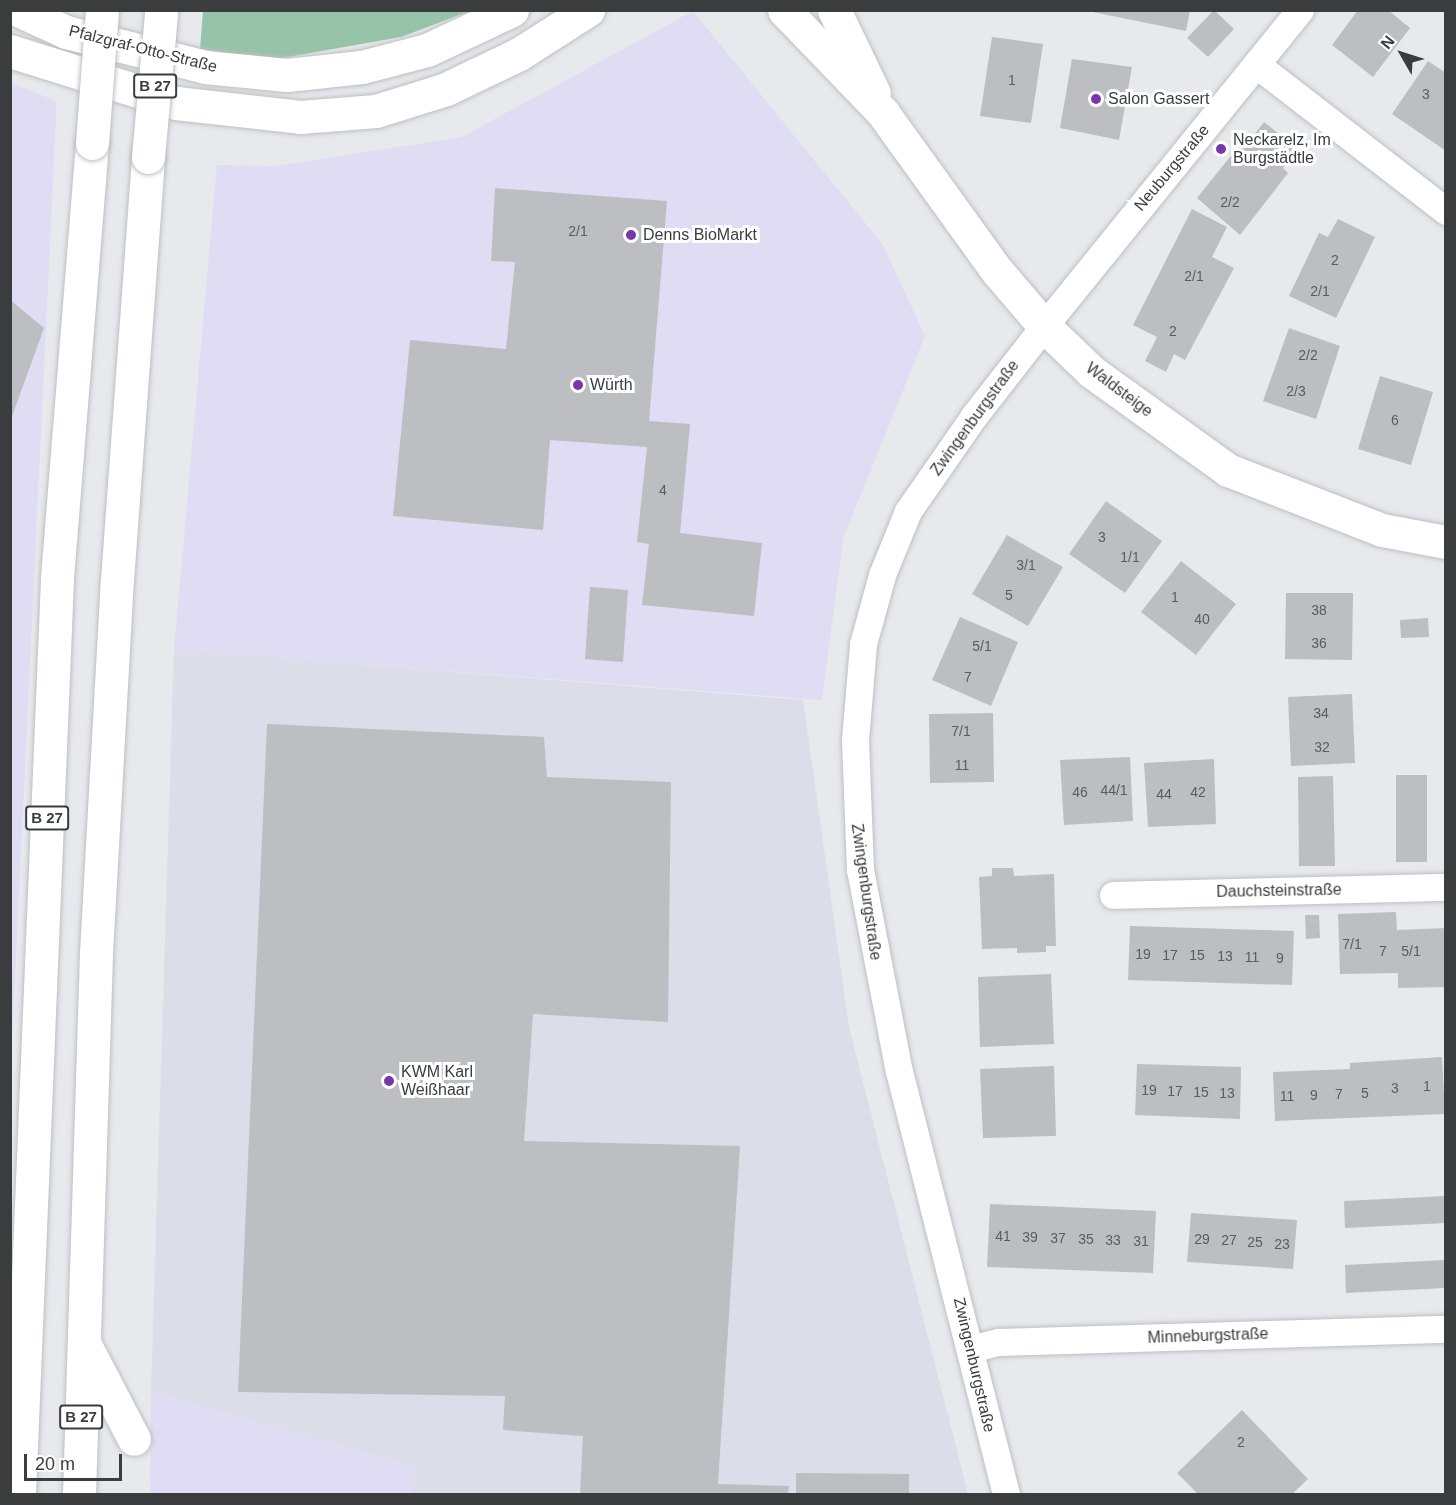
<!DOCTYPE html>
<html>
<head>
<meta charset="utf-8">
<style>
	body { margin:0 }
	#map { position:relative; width:1456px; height:1505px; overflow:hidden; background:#e8e9ed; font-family:Arial,sans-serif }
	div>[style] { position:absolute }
	.commercial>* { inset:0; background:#dfdcf3 }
	.built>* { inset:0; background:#dbdde8 }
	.green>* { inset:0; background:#97c3a8 }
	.building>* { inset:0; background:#bdbec1 }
	.roads { filter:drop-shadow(0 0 2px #bebfc3) drop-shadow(0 0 2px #bebfc3) }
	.minor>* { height:27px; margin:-13.5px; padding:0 13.5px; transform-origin:13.5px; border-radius:13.5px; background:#fff }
	.tertiary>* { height:33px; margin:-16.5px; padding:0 16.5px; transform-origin:16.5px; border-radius:16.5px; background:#fff }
	.trunk>* { height:33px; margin:-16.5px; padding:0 16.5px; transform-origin:16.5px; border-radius:16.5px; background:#fff }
	.bridges { filter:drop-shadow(0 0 2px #bebfc3) drop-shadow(0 0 2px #bebfc3) }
	.trunk-bridge>* { height:33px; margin:-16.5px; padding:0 16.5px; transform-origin:16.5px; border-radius:16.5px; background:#fff }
	.dots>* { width:16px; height:16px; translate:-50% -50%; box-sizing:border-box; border:3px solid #fff; border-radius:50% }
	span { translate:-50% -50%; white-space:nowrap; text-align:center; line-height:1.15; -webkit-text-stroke:6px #fff; paint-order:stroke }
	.number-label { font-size:14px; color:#5c5c5e }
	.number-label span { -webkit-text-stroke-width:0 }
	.shield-label span { padding:2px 4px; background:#fff; border:2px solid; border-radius:4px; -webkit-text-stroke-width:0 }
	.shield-label { font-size:15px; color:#3b3c3d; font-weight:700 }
	.street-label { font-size:16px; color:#3b3c3d }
	.poi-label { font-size:16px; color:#3b3c3d }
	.left { translate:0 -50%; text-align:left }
	.frame { position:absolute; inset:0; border:12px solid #3b3c3d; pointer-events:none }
	.north { position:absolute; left:1372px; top:24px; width:60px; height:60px; -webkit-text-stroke:4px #fff; paint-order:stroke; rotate:309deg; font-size:16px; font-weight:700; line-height:24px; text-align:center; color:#3b3c3d }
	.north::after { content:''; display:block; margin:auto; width:21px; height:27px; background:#3b3c3d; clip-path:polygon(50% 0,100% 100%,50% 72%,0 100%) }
	.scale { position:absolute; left:24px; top:1454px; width:98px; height:27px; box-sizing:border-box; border:3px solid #3b3c3d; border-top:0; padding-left:8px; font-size:18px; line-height:21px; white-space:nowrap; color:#3b3c3d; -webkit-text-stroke:4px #fff; paint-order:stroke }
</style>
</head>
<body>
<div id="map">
	<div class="commercial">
		<i style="clip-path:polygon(693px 11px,883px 245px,925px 336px,843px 539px,822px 700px,174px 650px,217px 165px,276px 166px,462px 137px)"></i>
		<i style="clip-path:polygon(11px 83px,56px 101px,56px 117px,11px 1060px)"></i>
		<i style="clip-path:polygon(151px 1391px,412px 1466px,412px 1494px,150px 1494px)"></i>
	</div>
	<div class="built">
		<i style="clip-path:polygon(174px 650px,803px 700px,849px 1027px,968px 1494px,412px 1494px,412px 1466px,151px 1391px)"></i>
	</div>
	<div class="green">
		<i style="clip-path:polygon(203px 11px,470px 11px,401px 37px,271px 60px,200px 49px)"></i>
	</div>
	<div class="building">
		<i style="clip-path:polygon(1083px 10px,1190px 10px,1186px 31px)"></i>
		<i style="clip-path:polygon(1214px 10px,1234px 29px,1208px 57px,1187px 38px)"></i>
		<i style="clip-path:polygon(1358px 10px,1388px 10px,1410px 28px,1373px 77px,1332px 45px)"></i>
		<i style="clip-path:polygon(992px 37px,1043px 44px,1031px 123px,980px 116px)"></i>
		<i style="clip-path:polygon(1072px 59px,1132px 67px,1119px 140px,1060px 128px)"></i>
		<i style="clip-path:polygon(1428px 61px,1446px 73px,1446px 151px,1392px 114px)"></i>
		<i style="clip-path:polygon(1264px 122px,1298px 149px,1283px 168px,1288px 173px,1240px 235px,1197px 198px,1246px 137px,1250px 140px)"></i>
		<i style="clip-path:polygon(495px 188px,667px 201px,649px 421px,690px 424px,680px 533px,762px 543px,754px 616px,642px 605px,649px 544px,637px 542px,647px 447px,550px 440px,543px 530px,393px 516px,410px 340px,506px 349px,515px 262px,491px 261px)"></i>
		<i style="clip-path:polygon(1192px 209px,1227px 227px,1212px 257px,1234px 268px,1185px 360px,1174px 354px,1166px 372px,1145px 361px,1157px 337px,1133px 325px)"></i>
		<i style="clip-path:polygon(1338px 219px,1375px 237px,1336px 318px,1289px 296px,1319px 233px,1328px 237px)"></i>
		<i style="clip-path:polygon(10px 300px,44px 328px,11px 419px,10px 418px)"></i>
		<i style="clip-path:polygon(1289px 328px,1340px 346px,1316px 419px,1263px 401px)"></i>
		<i style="clip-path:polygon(1380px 376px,1433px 392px,1411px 465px,1358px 449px)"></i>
		<i style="clip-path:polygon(1106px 501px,1162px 541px,1125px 593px,1069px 554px)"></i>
		<i style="clip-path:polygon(1007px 535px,1063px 567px,1028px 626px,972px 594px)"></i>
		<i style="clip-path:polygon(1181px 561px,1236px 604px,1196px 655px,1141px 612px)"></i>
		<i style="clip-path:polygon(590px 587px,628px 590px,623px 662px,585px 659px)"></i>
		<i style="clip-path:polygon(1286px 593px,1353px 593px,1352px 660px,1285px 659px)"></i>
		<i style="clip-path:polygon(960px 617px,1018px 642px,991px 706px,932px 680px)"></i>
		<i style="clip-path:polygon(1428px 618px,1429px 637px,1401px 638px,1400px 620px)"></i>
		<i style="clip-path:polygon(1352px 694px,1355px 763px,1291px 766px,1288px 697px)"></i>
		<i style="clip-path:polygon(993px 713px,994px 782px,930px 783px,929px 714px)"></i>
		<i style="clip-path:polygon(267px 724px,544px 737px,547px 777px,671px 782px,668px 1022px,533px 1014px,524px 1141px,740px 1146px,718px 1484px,789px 1486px,788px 1494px,580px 1494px,583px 1436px,503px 1430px,505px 1396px,238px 1392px)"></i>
		<i style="clip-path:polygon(1130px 757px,1133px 821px,1064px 825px,1060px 760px)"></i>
		<i style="clip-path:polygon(1214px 759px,1216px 824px,1148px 827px,1144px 763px)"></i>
		<i style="clip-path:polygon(1396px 775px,1427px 775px,1427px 862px,1396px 862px)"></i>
		<i style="clip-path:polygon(1333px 776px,1335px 866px,1299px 866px,1298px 777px)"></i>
		<i style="clip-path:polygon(992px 868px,1013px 868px,1014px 876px,1054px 874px,1056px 946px,1046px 946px,1046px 952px,1017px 953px,1017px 948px,982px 949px,979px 877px,992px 876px)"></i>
		<i style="clip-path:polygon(1396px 912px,1397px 930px,1446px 928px,1446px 987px,1398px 988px,1398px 973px,1340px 974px,1338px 914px)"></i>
		<i style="clip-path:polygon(1305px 915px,1319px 915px,1320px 938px,1306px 939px)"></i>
		<i style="clip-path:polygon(1130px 926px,1294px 931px,1292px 985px,1128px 980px)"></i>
		<i style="clip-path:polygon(1051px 974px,1054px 1044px,980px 1047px,978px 977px)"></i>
		<i style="clip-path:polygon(1442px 1057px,1445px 1114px,1275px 1121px,1273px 1072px,1350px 1069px,1350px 1063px)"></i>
		<i style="clip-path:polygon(1137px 1064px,1241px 1067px,1240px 1119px,1135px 1115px)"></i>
		<i style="clip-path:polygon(1054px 1066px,1056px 1136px,983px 1138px,980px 1069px)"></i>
		<i style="clip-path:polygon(1446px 1196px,1446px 1223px,1345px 1228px,1344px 1201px)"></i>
		<i style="clip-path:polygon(990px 1204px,1156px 1211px,1153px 1273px,987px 1267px)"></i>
		<i style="clip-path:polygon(1191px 1213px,1297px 1220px,1293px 1269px,1187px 1262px)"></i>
		<i style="clip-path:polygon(1446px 1260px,1446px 1288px,1346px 1293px,1345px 1265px)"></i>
		<i style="clip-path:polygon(1242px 1410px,1308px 1479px,1292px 1494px,1198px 1494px,1177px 1473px)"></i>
		<i style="clip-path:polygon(796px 1473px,909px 1474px,909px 1494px,796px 1494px)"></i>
	</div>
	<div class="roads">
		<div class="minor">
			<i style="left:1257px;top:65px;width:239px;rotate:37.7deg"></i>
			<i style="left:1113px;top:895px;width:333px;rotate:-1.4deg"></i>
			<i style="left:971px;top:1349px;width:28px;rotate:-15deg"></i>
			<i style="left:998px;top:1342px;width:448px;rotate:-1.7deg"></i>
			<i style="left:1006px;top:1494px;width:435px;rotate:-104.2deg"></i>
			<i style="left:899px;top:1072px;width:206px;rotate:-100.9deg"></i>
			<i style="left:860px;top:870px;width:130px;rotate:-92.2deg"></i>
			<i style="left:855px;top:740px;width:96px;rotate:-85.2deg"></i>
			<i style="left:863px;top:644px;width:72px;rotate:-74.6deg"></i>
			<i style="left:882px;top:575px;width:69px;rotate:-67.9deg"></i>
			<i style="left:908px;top:511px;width:116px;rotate:-55.2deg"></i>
			<i style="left:974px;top:416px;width:114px;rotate:-52.1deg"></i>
			<i style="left:1044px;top:326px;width:407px;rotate:-51deg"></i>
		</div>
		<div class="tertiary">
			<i style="left:18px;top:10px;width:53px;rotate:24.6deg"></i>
			<i style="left:66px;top:32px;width:143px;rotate:14.1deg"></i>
			<i style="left:205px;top:67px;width:82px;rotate:5.6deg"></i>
			<i style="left:287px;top:75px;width:75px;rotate:-6.1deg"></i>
			<i style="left:362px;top:67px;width:67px;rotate:-14.7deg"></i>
			<i style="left:427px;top:50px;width:94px;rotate:-25.2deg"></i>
			<i style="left:784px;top:10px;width:143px;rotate:46.1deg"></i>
			<i style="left:883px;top:113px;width:195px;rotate:54.2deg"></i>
			<i style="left:997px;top:271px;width:72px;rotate:49.5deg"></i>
			<i style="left:1044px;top:326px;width:66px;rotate:43.8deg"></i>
			<i style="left:1092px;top:372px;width:168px;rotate:35.8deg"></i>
			<i style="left:1228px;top:470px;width:165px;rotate:21.3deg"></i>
			<i style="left:1382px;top:530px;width:65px;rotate:10.6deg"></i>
			<i style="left:834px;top:10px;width:92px;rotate:64.3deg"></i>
			<i style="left:10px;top:51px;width:174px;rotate:17.4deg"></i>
			<i style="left:176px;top:103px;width:125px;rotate:6.4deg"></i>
			<i style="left:300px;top:117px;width:76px;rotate:-4.5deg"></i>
			<i style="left:376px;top:111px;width:73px;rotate:-17.4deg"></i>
			<i style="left:446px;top:89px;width:81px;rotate:-25.6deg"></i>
			<i style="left:519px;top:54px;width:82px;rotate:-32.5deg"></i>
		</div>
		<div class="trunk">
			<i style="left:84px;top:1343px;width:108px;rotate:62.5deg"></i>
			<i style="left:19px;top:1494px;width:917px;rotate:-87.62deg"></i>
			<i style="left:57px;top:578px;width:436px;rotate:-85.4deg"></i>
			<i style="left:79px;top:1494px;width:541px;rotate:-88.2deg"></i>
			<i style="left:96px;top:953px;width:374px;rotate:-86.8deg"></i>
			<i style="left:117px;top:580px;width:424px;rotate:-85.8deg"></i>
		</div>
	</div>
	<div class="bridges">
		<div class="trunk-bridge">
			<i style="left:92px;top:143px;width:133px;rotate:-85.7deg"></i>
			<i style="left:148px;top:157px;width:144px;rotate:-84.8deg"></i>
		</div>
	</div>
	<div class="dots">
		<i style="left:1096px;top:99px;background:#7936ab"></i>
		<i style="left:1221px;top:149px;background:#7936ab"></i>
		<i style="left:631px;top:235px;background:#7936ab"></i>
		<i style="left:578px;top:385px;background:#7936ab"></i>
		<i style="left:389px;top:1081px;background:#7936ab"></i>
	</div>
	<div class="number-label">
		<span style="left:1012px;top:80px">1</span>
		<span style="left:1426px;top:94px">3</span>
		<span style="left:1230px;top:202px">2/2</span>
		<span style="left:578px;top:231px">2/1</span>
		<span style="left:1335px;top:260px">2</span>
		<span style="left:1194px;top:276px">2/1</span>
		<span style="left:1320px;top:291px">2/1</span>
		<span style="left:1173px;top:331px">2</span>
		<span style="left:1308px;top:355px">2/2</span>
		<span style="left:1296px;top:391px">2/3</span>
		<span style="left:1395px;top:420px">6</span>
		<span style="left:663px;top:490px">4</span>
		<span style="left:1102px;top:537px">3</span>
		<span style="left:1130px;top:557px">1/1</span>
		<span style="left:1026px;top:565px">3/1</span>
		<span style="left:1009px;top:595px">5</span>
		<span style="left:1175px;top:597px">1</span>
		<span style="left:1319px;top:610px">38</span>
		<span style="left:1202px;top:619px">40</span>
		<span style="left:1319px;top:643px">36</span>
		<span style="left:982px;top:646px">5/1</span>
		<span style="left:968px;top:677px">7</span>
		<span style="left:1321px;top:713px">34</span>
		<span style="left:961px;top:731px">7/1</span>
		<span style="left:1322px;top:747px">32</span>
		<span style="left:962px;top:765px">11</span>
		<span style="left:1114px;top:790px">44/1</span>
		<span style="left:1080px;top:792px">46</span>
		<span style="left:1198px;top:792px">42</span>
		<span style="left:1164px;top:794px">44</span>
		<span style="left:1352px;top:944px">7/1</span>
		<span style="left:1383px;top:951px">7</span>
		<span style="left:1411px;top:951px">5/1</span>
		<span style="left:1143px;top:954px">19</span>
		<span style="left:1170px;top:955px">17</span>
		<span style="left:1197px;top:955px">15</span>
		<span style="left:1225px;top:956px">13</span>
		<span style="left:1252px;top:957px">11</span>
		<span style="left:1280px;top:958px">9</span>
		<span style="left:1427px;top:1086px">1</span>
		<span style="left:1395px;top:1088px">3</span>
		<span style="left:1149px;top:1090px">19</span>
		<span style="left:1175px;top:1091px">17</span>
		<span style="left:1201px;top:1092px">15</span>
		<span style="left:1227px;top:1093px">13</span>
		<span style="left:1365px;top:1093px">5</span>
		<span style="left:1339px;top:1094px">7</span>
		<span style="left:1314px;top:1095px">9</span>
		<span style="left:1287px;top:1096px">11</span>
		<span style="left:1003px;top:1236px">41</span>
		<span style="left:1030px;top:1237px">39</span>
		<span style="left:1058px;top:1238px">37</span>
		<span style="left:1086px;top:1239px">35</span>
		<span style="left:1202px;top:1239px">29</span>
		<span style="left:1113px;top:1240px">33</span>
		<span style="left:1229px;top:1240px">27</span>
		<span style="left:1141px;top:1241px">31</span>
		<span style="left:1255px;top:1242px">25</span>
		<span style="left:1282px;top:1244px">23</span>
		<span style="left:1241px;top:1442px">2</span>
	</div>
	<div class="shield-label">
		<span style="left:155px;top:86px">B 27</span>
		<span style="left:47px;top:818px">B 27</span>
		<span style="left:81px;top:1417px">B 27</span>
	</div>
	<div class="street-label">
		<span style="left:143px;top:49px;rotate:14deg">Pfalzgraf-Otto-Straße</span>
		<span style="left:1172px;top:168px;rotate:-50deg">Neuburgstraße</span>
		<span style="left:1119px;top:390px;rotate:37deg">Waldsteige</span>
		<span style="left:975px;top:418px;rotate:-54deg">Zwingenburgstraße</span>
		<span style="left:1279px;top:891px;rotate:-1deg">Dauchsteinstraße</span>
		<span style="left:866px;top:892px;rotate:82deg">Zwingenburgstraße</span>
		<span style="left:1208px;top:1336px;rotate:-2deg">Minneburgstraße</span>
		<span style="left:974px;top:1365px;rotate:77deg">Zwingenburgstraße</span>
	</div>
	<div class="poi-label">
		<span class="left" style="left:1108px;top:99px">Salon Gassert</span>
		<span class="left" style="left:1233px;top:149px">Neckarelz, Im<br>Burgstädtle</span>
		<span class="left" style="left:643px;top:235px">Denns BioMarkt</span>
		<span class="left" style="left:590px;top:385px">Würth</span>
		<span class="left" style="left:401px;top:1081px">KWM Karl<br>Weißhaar</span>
	</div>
	<div class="frame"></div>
	<div class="north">N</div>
	<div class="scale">20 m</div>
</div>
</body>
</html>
